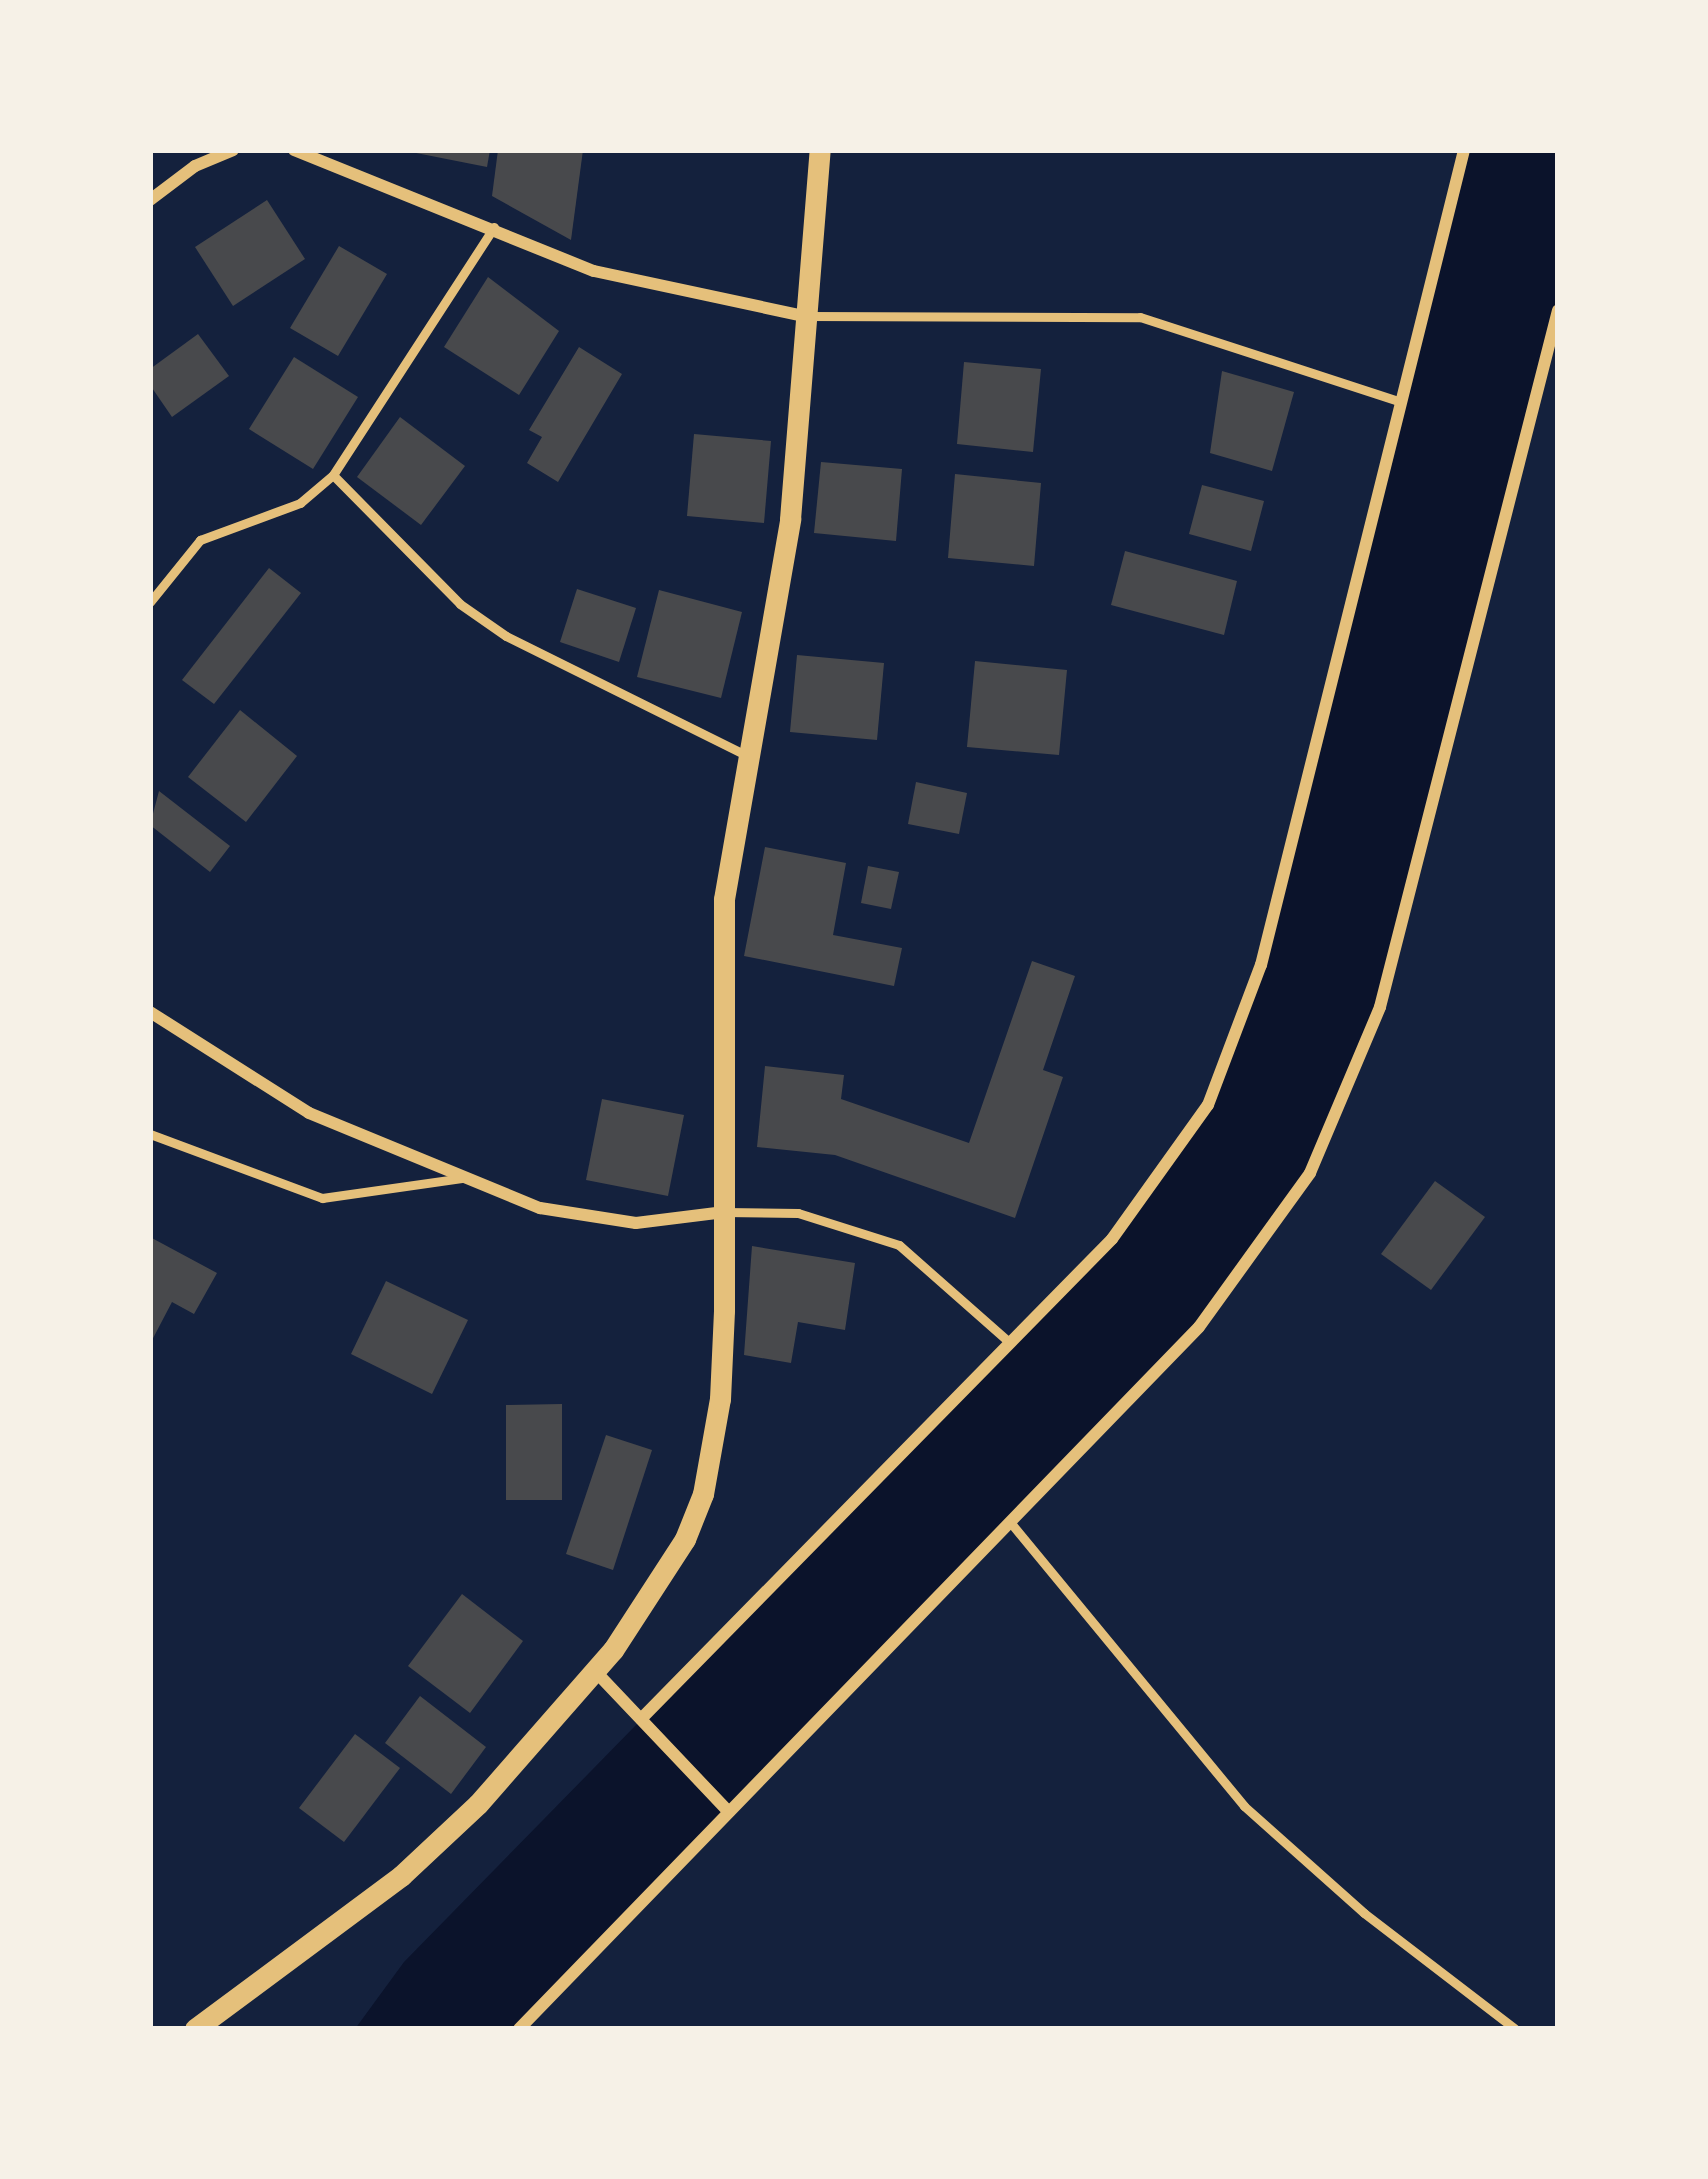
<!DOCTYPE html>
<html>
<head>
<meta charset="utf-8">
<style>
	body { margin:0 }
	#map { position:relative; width:1708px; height:2179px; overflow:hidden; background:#14213d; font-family:"PT Sans",sans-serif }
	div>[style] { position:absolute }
	.water>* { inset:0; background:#0b132b }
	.building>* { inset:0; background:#48494c }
	.service>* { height:9px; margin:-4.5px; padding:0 4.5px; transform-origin:4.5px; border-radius:4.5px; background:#e5c07b }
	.minor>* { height:12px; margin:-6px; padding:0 6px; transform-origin:6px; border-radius:6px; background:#e5c07b }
	.tertiary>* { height:21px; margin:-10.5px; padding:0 10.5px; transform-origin:10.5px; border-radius:10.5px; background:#e5c07b }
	span { translate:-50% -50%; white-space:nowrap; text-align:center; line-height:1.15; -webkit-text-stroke:9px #f6f1e7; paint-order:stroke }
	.frame { position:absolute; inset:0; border:153px solid #f6f1e7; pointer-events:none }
</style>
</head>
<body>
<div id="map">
	<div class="water">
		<i style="clip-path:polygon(1464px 150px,1558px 150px,1558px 310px,1380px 1007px,1310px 1173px,1199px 1327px,519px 2029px,355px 2029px,404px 1962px,1112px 1239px,1167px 1171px,1241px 1033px)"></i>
	</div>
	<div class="building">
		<i style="clip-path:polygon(401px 150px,490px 150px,487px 167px)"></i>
		<i style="clip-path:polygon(498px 150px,583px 150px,571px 240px,492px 196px)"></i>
		<i style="clip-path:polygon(267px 200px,305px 259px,233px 306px,195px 247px)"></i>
		<i style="clip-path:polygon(339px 246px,387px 274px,338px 356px,290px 328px)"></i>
		<i style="clip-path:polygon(488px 277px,559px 331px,519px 395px,444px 347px)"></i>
		<i style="clip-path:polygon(198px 334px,229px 376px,172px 417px,150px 385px,150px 369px)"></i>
		<i style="clip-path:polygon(579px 347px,622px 374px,558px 482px,527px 463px,542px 437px,529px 430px)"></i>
		<i style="clip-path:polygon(294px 357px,358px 397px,313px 469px,249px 429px)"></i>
		<i style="clip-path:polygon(964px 362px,1041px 369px,1033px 452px,957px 444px)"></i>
		<i style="clip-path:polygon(1222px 371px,1294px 392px,1272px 471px,1210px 453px)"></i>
		<i style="clip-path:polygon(400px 417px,465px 466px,421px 525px,357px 477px)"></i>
		<i style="clip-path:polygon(694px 434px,771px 441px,764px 523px,687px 516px)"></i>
		<i style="clip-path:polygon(821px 462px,902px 469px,896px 541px,814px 533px)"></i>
		<i style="clip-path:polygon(955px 474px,1041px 483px,1034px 566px,948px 558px)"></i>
		<i style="clip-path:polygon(1202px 485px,1264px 501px,1251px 551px,1189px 534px)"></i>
		<i style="clip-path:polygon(1125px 551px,1237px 581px,1224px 635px,1111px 605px)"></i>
		<i style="clip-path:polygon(269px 568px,301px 593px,214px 704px,182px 680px)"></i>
		<i style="clip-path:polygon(577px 589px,636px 608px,619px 662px,560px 642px)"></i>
		<i style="clip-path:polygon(659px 590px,742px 612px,721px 698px,637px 677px)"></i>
		<i style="clip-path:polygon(797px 655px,884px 663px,877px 740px,790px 732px)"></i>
		<i style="clip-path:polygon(975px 661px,1067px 670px,1059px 755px,967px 747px)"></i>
		<i style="clip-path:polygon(240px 710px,297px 756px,246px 822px,188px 777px)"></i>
		<i style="clip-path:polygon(916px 782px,967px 793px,959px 834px,908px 824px)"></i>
		<i style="clip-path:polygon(159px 791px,230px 846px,210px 872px,150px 825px)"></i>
		<i style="clip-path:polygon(765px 847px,846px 863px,833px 935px,902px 948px,894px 986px,744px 956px)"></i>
		<i style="clip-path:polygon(868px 866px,899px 872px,891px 909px,861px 903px)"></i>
		<i style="clip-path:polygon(1032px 961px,1075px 976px,1043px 1070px,1063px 1077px,1015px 1218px,835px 1155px,757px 1147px,765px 1066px,844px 1075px,841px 1099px,969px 1143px)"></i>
		<i style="clip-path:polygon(602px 1099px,684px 1115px,668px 1196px,586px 1180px)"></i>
		<i style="clip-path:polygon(1435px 1181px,1485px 1217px,1431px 1290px,1381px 1254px)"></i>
		<i style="clip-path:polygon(150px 1237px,217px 1273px,194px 1314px,172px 1302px,150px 1344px)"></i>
		<i style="clip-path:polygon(752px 1246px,855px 1263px,845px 1330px,798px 1322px,791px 1363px,744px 1355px)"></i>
		<i style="clip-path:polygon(386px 1281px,468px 1320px,432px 1394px,351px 1354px)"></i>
		<i style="clip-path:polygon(562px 1404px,562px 1500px,506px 1500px,506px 1405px)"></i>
		<i style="clip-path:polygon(606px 1435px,652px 1450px,613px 1570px,566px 1554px)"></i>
		<i style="clip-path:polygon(462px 1594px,523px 1641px,470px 1713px,408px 1666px)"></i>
		<i style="clip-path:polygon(420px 1696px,486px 1747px,451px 1794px,385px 1743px)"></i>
		<i style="clip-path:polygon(355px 1734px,400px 1768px,344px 1842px,299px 1808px)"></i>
	</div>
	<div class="service">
		<i style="left:494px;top:227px;width:296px;rotate:123deg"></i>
		<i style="left:333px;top:475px;width:181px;rotate:45.4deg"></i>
		<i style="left:460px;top:604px;width:56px;rotate:34.8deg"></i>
		<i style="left:506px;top:636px;width:266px;rotate:26.4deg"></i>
		<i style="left:808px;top:316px;width:332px;rotate:0.2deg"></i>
		<i style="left:1140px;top:317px;width:274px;rotate:18deg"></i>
		<i style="left:150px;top:602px;width:80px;rotate:-51.1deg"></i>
		<i style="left:200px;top:540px;width:107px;rotate:-20.3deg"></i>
		<i style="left:300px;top:503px;width:43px;rotate:-40.3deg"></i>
		<i style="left:150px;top:1134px;width:184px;rotate:20.4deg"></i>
		<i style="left:322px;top:1198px;width:141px;rotate:-8.1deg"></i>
		<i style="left:724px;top:1212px;width:74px;rotate:0.8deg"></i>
		<i style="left:798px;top:1213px;width:106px;rotate:17.6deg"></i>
		<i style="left:899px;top:1245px;width:148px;rotate:41.4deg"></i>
		<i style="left:1010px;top:1522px;width:368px;rotate:50.5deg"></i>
		<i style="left:1244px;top:1806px;width:161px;rotate:41.7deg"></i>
		<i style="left:1364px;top:1913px;width:190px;rotate:37.5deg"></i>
	</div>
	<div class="minor">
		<i style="left:294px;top:150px;width:323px;rotate:22deg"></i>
		<i style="left:594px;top:271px;width:215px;rotate:12.1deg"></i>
		<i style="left:150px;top:200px;width:56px;rotate:-37.1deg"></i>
		<i style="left:195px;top:166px;width:41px;rotate:-22.8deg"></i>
		<i style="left:150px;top:1012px;width:188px;rotate:32.4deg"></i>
		<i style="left:309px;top:1113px;width:250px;rotate:22.4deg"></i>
		<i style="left:540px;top:1208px;width:97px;rotate:8.9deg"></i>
		<i style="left:636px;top:1223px;width:89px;rotate:-7.1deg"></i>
		<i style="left:596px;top:1672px;width:193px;rotate:46.5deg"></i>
		<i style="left:641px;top:1719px;width:672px;rotate:-45.54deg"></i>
		<i style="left:1112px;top:1239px;width:165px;rotate:-54.4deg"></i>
		<i style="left:1208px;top:1105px;width:150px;rotate:-69.3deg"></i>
		<i style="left:1261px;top:965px;width:840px;rotate:-76.01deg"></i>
		<i style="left:519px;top:2029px;width:977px;rotate:-45.91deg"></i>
		<i style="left:1199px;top:1327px;width:190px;rotate:-54.2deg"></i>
		<i style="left:1310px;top:1173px;width:180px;rotate:-67.1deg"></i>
		<i style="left:1380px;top:1007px;width:719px;rotate:-75.67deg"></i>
	</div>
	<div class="tertiary">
		<i style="left:195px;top:2029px;width:257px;rotate:-36.6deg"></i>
		<i style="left:401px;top:1876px;width:105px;rotate:-43.1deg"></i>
		<i style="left:478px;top:1804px;width:205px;rotate:-48.8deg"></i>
		<i style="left:613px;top:1650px;width:132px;rotate:-57deg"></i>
		<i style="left:685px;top:1539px;width:48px;rotate:-68.2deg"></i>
		<i style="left:703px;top:1494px;width:97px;rotate:-79.9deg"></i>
		<i style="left:720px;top:1399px;width:89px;rotate:-87.4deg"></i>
		<i style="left:724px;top:1310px;width:411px;rotate:-90deg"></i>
		<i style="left:724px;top:899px;width:386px;rotate:-80.1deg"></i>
		<i style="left:790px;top:519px;width:370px;rotate:-85.4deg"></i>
	</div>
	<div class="frame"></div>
</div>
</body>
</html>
